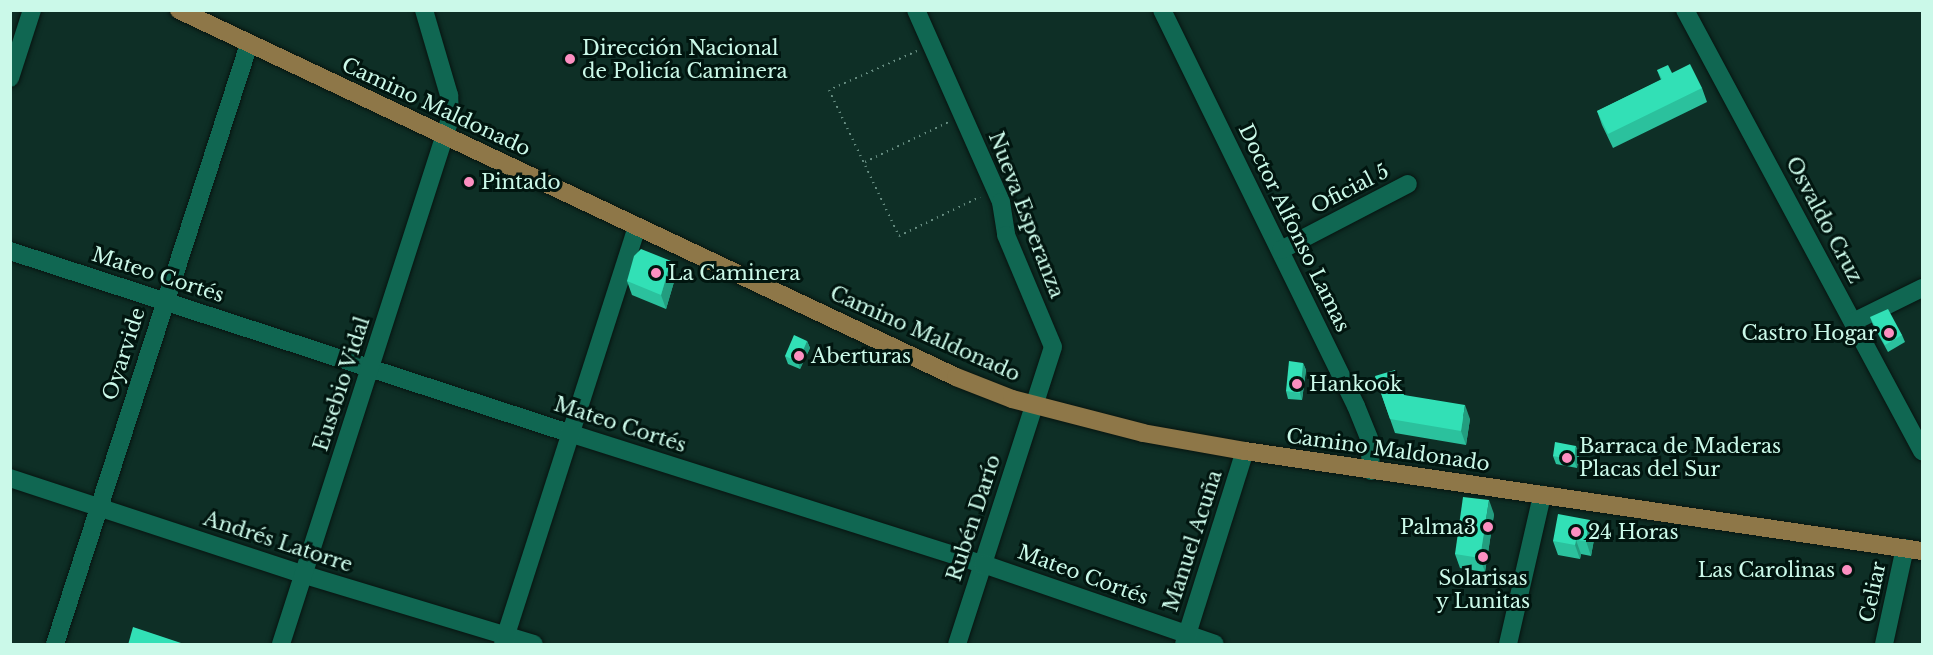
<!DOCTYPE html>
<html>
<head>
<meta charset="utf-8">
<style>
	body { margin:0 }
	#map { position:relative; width:1933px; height:655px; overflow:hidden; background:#0e2f26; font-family:"Libre Baskerville",serif }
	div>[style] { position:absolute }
	.path>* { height:2px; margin-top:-1px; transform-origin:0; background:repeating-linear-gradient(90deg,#678e82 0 1.5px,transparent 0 6px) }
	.roads { filter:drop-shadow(0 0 2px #071410) drop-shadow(0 0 2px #071410) }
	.minor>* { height:18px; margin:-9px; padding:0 9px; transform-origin:9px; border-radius:9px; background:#106752 }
	.major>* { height:18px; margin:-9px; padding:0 9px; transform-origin:9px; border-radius:9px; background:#8e7748 }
	.wall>* { inset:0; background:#2bc19d }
	.shaded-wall>* { inset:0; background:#239d7f }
	.building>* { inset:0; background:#32e0b6 }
	.dots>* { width:16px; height:16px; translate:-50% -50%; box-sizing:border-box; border:3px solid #01150f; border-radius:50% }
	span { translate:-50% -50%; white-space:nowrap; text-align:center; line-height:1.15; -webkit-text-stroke:6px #01150f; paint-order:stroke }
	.poi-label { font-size:20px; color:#cbf9e9 }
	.left { translate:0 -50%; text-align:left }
	.right { translate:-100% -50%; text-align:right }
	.street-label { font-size:20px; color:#cbf9e9 }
	.frame { position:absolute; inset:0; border:12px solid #cbf9e9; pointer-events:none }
</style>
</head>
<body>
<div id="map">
	<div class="path">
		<i style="left:917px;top:51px;width:96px;rotate:156.1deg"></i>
		<i style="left:829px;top:90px;width:162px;rotate:64.4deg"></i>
		<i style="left:899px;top:236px;width:90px;rotate:-25.7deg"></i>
		<i style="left:865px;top:162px;width:93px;rotate:-25.5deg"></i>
	</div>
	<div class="roads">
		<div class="minor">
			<i style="left:916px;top:10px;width:210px;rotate:66.1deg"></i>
			<i style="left:1001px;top:202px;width:33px;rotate:81deg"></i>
			<i style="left:1006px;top:235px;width:121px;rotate:67.2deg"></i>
			<i style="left:1053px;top:347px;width:312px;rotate:107.9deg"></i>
			<i style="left:1162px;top:10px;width:441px;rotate:63.9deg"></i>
			<i style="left:1356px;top:406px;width:35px;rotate:68deg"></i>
			<i style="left:1369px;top:439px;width:32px;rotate:86deg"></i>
			<i style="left:1685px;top:10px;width:501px;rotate:61.75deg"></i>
			<i style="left:10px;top:78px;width:71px;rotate:-72.1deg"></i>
			<i style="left:1281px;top:250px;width:143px;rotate:-27.5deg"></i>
			<i style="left:10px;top:251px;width:591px;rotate:18.04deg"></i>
			<i style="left:572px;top:434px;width:431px;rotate:17.6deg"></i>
			<i style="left:983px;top:564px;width:245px;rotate:19deg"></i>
			<i style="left:1853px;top:322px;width:77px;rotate:-26.2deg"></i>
			<i style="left:10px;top:478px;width:311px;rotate:18.2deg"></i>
			<i style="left:305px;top:575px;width:239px;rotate:16.8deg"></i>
			<i style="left:55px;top:644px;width:631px;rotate:-72.08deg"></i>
			<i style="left:281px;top:644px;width:552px;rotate:-72.16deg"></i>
			<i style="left:450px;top:119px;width:24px;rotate:-92deg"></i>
			<i style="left:449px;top:95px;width:89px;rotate:-106.4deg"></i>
			<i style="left:503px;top:644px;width:438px;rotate:-72.2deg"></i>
			<i style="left:1184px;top:644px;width:202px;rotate:-72.5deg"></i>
			<i style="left:1508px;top:644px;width:153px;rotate:-77.1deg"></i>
			<i style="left:1884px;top:644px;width:98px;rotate:-77.7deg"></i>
		</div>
		<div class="major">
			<i style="left:179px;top:10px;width:859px;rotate:25.28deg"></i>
			<i style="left:956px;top:377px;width:60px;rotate:21.4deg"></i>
			<i style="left:1012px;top:399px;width:135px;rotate:14.5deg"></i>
			<i style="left:1143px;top:433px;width:104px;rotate:10deg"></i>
			<i style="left:1245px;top:451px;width:684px;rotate:8.4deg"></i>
		</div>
	</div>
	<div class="wall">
		<i style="clip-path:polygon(1657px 70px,1672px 73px,1702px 88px,1707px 102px,1613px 148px,1602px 125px,1597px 111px,1661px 80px)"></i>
		<i style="clip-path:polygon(676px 275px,666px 309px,632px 295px,627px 281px)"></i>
		<i style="clip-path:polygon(1870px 317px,1902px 335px,1905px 342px,1888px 352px,1873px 325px)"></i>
		<i style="clip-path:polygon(807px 341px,810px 348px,800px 369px,788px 364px,785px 356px)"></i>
		<i style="clip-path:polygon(1303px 363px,1306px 370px,1302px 400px,1288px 399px,1286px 391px)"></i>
		<i style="clip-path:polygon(1375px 376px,1404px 395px,1470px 419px,1466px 445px,1395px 433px)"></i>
		<i style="clip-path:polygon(1579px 453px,1577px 468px,1556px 464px,1553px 456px)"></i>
		<i style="clip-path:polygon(1494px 514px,1485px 572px,1460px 568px,1455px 554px)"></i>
		<i style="clip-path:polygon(1595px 534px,1591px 556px,1581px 554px,1580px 559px,1558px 555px,1553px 541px)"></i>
	</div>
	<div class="shaded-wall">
		<i style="clip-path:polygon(671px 261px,676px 275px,666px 309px,661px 295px)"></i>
		<i style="clip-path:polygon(807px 341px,810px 348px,800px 369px,798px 362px)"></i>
		<i style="clip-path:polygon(1303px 363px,1306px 370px,1302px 400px,1300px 393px)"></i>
		<i style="clip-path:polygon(1465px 405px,1470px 419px,1466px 445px,1461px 431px)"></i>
		<i style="clip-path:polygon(1576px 446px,1579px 453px,1577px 468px,1574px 460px)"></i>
		<i style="clip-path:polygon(1489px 500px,1494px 514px,1485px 572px,1480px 558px)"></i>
		<i style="clip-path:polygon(1590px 520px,1595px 534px,1591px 556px,1586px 541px)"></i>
		<i style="clip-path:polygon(1576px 540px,1581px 554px,1580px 559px,1575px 545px)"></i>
	</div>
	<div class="building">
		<i style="clip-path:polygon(1690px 64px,1702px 88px,1608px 134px,1597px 111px,1662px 79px,1657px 70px,1668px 65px,1672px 73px)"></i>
		<i style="clip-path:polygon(641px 249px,671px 261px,661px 295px,627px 281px,634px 256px)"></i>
		<i style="clip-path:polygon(1888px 309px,1902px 335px,1885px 345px,1870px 317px)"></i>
		<i style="clip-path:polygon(794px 335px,807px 341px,798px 362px,785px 356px)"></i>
		<i style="clip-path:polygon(1289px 361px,1303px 363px,1300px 393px,1286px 391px)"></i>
		<i style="clip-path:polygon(1395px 370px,1404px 395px,1465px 405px,1461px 431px,1390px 419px,1375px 376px)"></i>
		<i style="clip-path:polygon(1555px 442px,1576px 446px,1574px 460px,1553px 456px)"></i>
		<i style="clip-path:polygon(1463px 497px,1489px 500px,1480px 558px,1455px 554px)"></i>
		<i style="clip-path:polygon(1558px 514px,1590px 520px,1586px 541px,1576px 540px,1575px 545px,1553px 541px)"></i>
		<i style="clip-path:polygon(133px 627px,187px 645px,128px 645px)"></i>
	</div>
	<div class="dots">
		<i style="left:570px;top:59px;background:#fc8fc1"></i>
		<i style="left:469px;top:182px;background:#fc8fc1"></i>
		<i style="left:656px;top:273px;background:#fc8fc1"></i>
		<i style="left:1889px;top:333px;background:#fc8fc1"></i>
		<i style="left:799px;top:356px;background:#fc8fc1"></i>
		<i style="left:1297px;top:384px;background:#fc8fc1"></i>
		<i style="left:1567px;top:458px;background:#fc8fc1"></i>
		<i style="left:1488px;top:527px;background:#fc8fc1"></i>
		<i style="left:1576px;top:532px;background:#fc8fc1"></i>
		<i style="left:1483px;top:557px;background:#fc8fc1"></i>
		<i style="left:1847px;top:570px;background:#fc8fc1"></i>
	</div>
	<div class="poi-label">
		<span class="left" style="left:582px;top:60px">Dirección Nacional<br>de Policía Caminera</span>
		<span class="left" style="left:481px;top:182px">Pintado</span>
		<span class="left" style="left:668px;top:273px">La Caminera</span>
		<span class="right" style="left:1877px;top:333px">Castro Hogar</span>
		<span class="left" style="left:811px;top:356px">Aberturas</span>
		<span class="left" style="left:1309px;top:384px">Hankook</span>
		<span class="left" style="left:1579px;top:458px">Barraca de Maderas<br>Placas del Sur</span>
		<span class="right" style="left:1476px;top:527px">Palma3</span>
		<span class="left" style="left:1588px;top:532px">24 Horas</span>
		<span class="right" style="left:1835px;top:570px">Las Carolinas</span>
		<span style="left:1483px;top:590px">Solarisas<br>y Lunitas</span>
	</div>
	<div class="street-label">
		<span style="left:436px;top:107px;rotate:25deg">Camino Maldonado</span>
		<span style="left:1350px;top:189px;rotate:-27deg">Oficial 5</span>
		<span style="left:1026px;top:215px;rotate:69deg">Nueva Esperanza</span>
		<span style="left:1824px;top:220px;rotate:62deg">Osvaldo Cruz</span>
		<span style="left:1294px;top:228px;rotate:64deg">Doctor Alfonso Lamas</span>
		<span style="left:158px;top:275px;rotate:18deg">Mateo Cortés</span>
		<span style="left:925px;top:334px;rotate:24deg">Camino Maldonado</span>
		<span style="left:124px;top:354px;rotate:-72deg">Oyarvide</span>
		<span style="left:342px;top:384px;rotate:-72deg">Eusebio Vidal</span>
		<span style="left:620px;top:425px;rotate:18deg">Mateo Cortés</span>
		<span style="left:1388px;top:450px;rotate:8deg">Camino Maldonado</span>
		<span style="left:974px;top:518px;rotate:-72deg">Rubén Darío</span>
		<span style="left:1193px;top:541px;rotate:-72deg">Manuel Acuña</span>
		<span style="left:278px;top:542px;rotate:18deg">Andrés Latorre</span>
		<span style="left:1083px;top:575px;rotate:20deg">Mateo Cortés</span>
		<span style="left:1873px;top:592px;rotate:-78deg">Celiar</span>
	</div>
	<div class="frame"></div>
</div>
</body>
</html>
